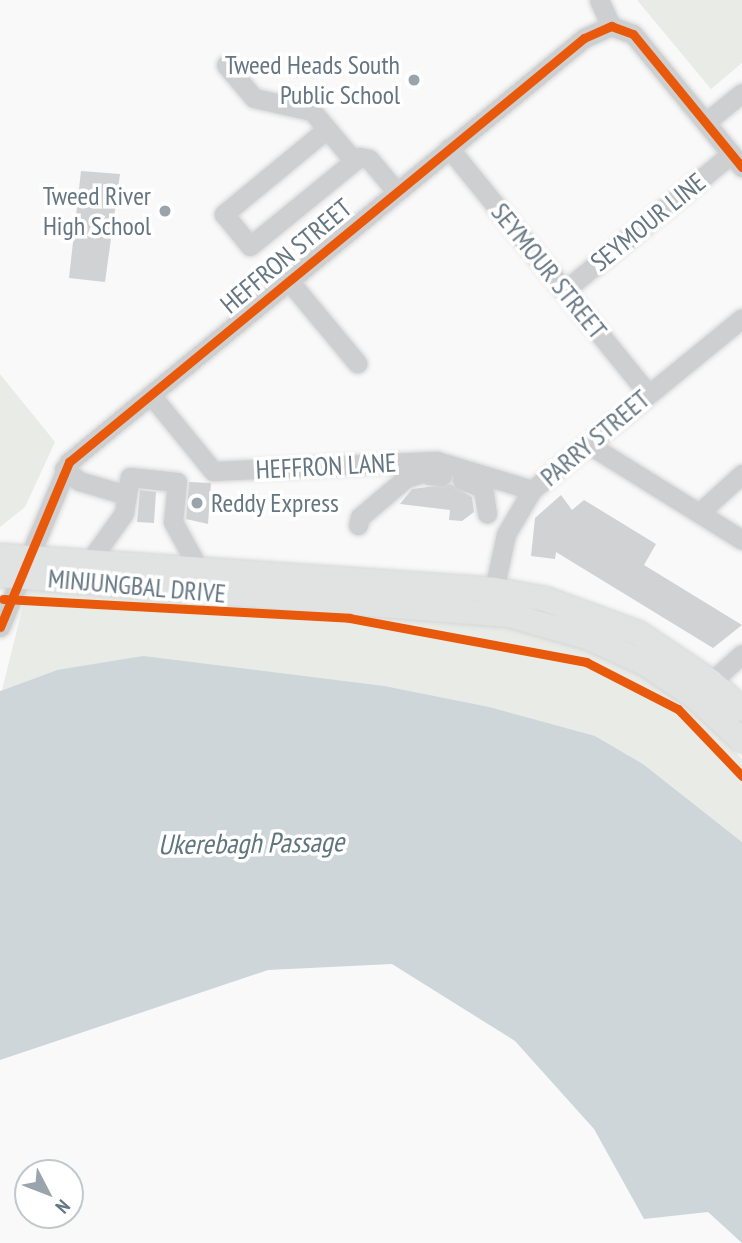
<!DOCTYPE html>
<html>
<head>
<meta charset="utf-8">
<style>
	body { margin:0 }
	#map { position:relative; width:742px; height:1243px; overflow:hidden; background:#f9f9f9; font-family:"PT Sans Narrow",sans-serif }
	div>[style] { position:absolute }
	.green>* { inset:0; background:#e8ebe6 }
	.water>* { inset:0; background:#ced6d9 }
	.building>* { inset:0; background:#d0d2d3 }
	.roads { filter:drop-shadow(0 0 2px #d5d6d7) drop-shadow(0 0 2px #d5d6d7) }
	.minor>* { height:19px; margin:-9.5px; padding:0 9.5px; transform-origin:9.5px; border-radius:9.5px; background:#cecfd0 }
	.major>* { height:24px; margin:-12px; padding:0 12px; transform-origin:12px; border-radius:12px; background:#e1e2e2 }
	.cycleway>* { height:9px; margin:-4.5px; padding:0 4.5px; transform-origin:4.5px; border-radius:4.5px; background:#e8590c }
	.dots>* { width:19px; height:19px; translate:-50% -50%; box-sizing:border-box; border:4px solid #fff; border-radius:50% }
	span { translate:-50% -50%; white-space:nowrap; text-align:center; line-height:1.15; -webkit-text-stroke:7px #fff; paint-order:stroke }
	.poi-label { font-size:26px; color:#657683 }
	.right { translate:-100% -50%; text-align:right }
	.left { translate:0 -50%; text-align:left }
	.street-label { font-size:26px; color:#657683 }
	.water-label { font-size:28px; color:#60757c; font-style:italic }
	.north { position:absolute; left:14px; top:1159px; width:70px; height:70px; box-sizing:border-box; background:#fff; border:2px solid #c1c8cd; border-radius:50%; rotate:132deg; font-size:19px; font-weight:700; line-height:28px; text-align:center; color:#657683 }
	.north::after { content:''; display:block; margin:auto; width:24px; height:32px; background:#99a4ac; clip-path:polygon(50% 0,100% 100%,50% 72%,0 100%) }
</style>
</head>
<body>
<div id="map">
	<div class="green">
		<i style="clip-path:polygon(637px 0,742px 0,742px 63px,711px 89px)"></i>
		<i style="clip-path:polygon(0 374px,55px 442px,25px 507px,0 527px)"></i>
		<i style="clip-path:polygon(28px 586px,503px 624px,595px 647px,688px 703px,742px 759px,742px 842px,643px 764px,595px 736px,57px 670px,2px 690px)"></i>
	</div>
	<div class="water">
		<i style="clip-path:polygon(143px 656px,384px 686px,489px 707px,595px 736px,643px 764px,742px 842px,742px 1243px,708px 1212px,644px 1219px,594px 1129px,515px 1041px,392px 964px,268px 970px,0 1060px,0 691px,57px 670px)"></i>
	</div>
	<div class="building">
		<i style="clip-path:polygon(81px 171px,120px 174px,105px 282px,69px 278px)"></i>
		<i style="clip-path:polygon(189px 482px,211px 483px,208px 524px,186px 519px)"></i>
		<i style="clip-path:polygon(451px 484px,472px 497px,474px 512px,462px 521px,449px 520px,450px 510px,400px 504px,412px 489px)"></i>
		<i style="clip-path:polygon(140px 490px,156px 492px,154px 523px,137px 522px)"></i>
		<i style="clip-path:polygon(561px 495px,572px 510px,584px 500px,656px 544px,644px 565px,742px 625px,713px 648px,556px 552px,555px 559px,531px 556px,535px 518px)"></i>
	</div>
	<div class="roads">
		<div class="minor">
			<i style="left:599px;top:0;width:29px;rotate:65deg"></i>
			<i style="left:226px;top:65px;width:43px;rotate:49.7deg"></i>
			<i style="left:254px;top:98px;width:59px;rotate:12.6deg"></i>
			<i style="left:312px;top:111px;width:23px;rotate:50deg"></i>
			<i style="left:706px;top:122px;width:46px;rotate:-38.9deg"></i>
			<i style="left:449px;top:148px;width:316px;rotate:51deg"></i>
			<i style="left:354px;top:161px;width:42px;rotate:-130.2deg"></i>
			<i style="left:327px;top:129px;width:134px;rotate:140.5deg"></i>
			<i style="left:224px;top:214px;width:41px;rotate:50.9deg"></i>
			<i style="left:250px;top:246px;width:141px;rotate:-39.2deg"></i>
			<i style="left:359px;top:157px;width:10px;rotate:11deg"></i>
			<i style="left:369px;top:159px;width:43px;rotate:49.7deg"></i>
			<i style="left:289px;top:281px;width:107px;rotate:50.3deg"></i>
			<i style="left:565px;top:290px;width:215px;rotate:-39.3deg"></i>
			<i style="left:151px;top:395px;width:98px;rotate:50.8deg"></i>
			<i style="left:213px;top:471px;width:224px;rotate:-2.6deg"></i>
			<i style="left:437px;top:461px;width:99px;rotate:17deg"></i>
			<i style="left:588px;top:444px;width:181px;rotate:31.9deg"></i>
			<i style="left:64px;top:469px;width:19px;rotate:39deg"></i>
			<i style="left:79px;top:481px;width:50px;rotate:16.3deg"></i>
			<i style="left:429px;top:475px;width:13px;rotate:4deg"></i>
			<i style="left:462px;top:480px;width:22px;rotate:21deg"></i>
			<i style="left:483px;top:488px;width:26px;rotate:81deg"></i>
			<i style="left:699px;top:513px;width:58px;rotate:-42.2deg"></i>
			<i style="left:358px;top:525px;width:8px;rotate:-76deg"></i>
			<i style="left:360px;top:517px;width:60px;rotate:-40.3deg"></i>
			<i style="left:406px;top:478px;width:14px;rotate:-17deg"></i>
			<i style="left:89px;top:562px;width:60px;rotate:-54.5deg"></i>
			<i style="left:124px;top:513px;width:36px;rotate:-81deg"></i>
			<i style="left:130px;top:477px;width:47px;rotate:6.1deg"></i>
			<i style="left:177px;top:482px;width:40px;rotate:95.7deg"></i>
			<i style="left:173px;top:522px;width:56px;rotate:61.1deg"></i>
			<i style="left:494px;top:590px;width:57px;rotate:-77.9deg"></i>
			<i style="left:506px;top:534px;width:51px;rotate:-59.4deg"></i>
			<i style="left:532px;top:490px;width:271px;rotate:-39.3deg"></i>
			<i style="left:0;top:627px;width:179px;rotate:-67.3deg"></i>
			<i style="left:69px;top:462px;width:667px;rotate:-39.46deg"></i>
			<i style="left:584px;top:38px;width:30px;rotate:-24deg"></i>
			<i style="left:611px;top:26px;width:23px;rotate:20deg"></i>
			<i style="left:633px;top:34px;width:172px;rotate:50.7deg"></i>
			<i style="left:701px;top:691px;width:55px;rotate:-42.1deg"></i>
		</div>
		<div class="major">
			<i style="left:0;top:556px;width:495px;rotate:3.9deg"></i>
			<i style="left:494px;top:590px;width:52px;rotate:10deg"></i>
			<i style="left:545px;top:599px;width:99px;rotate:20.1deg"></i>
			<i style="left:638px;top:633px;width:87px;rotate:33.7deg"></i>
			<i style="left:710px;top:681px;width:43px;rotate:41.2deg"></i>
			<i style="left:0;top:575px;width:511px;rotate:4.49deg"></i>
			<i style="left:509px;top:615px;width:84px;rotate:15.9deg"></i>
			<i style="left:590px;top:638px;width:62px;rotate:24.9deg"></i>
			<i style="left:646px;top:664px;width:59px;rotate:34deg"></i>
			<i style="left:695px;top:697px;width:64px;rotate:42.5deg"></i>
		</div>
	</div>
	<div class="cycleway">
		<i style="left:3px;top:599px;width:347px;rotate:3.1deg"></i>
		<i style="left:349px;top:618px;width:241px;rotate:10.5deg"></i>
		<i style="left:586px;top:662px;width:103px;rotate:27.1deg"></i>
		<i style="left:678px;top:709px;width:93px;rotate:46.3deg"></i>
		<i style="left:0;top:627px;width:179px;rotate:-67.3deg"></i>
		<i style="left:69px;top:462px;width:667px;rotate:-39.46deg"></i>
		<i style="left:584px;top:38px;width:30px;rotate:-24deg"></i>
		<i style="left:611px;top:26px;width:23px;rotate:20deg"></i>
		<i style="left:633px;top:34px;width:172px;rotate:50.7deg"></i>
	</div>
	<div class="dots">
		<i style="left:414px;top:80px;background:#99a4ac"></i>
		<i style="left:165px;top:211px;background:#99a4ac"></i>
		<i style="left:197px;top:503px;background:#99a4ac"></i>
	</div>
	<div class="poi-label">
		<span class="right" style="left:400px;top:80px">Tweed Heads South<br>Public School</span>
		<span class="right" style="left:151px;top:211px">Tweed River<br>High School</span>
		<span class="left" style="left:211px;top:503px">Reddy Express</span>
	</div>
	<div class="street-label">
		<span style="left:648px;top:222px;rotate:-39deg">SEYMOUR LINE</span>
		<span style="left:286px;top:256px;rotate:-40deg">HEFFRON STREET</span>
		<span style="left:549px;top:271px;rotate:51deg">SEYMOUR STREET</span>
		<span style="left:595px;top:438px;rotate:-40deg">PARRY STREET</span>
		<span style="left:326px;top:466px;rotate:-3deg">HEFFRON LANE</span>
		<span style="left:137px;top:586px;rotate:5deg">MINJUNGBAL DRIVE</span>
	</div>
	<div class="water-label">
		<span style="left:251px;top:843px;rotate:-1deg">Ukerebagh Passage</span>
	</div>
	<div class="north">N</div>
</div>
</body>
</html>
